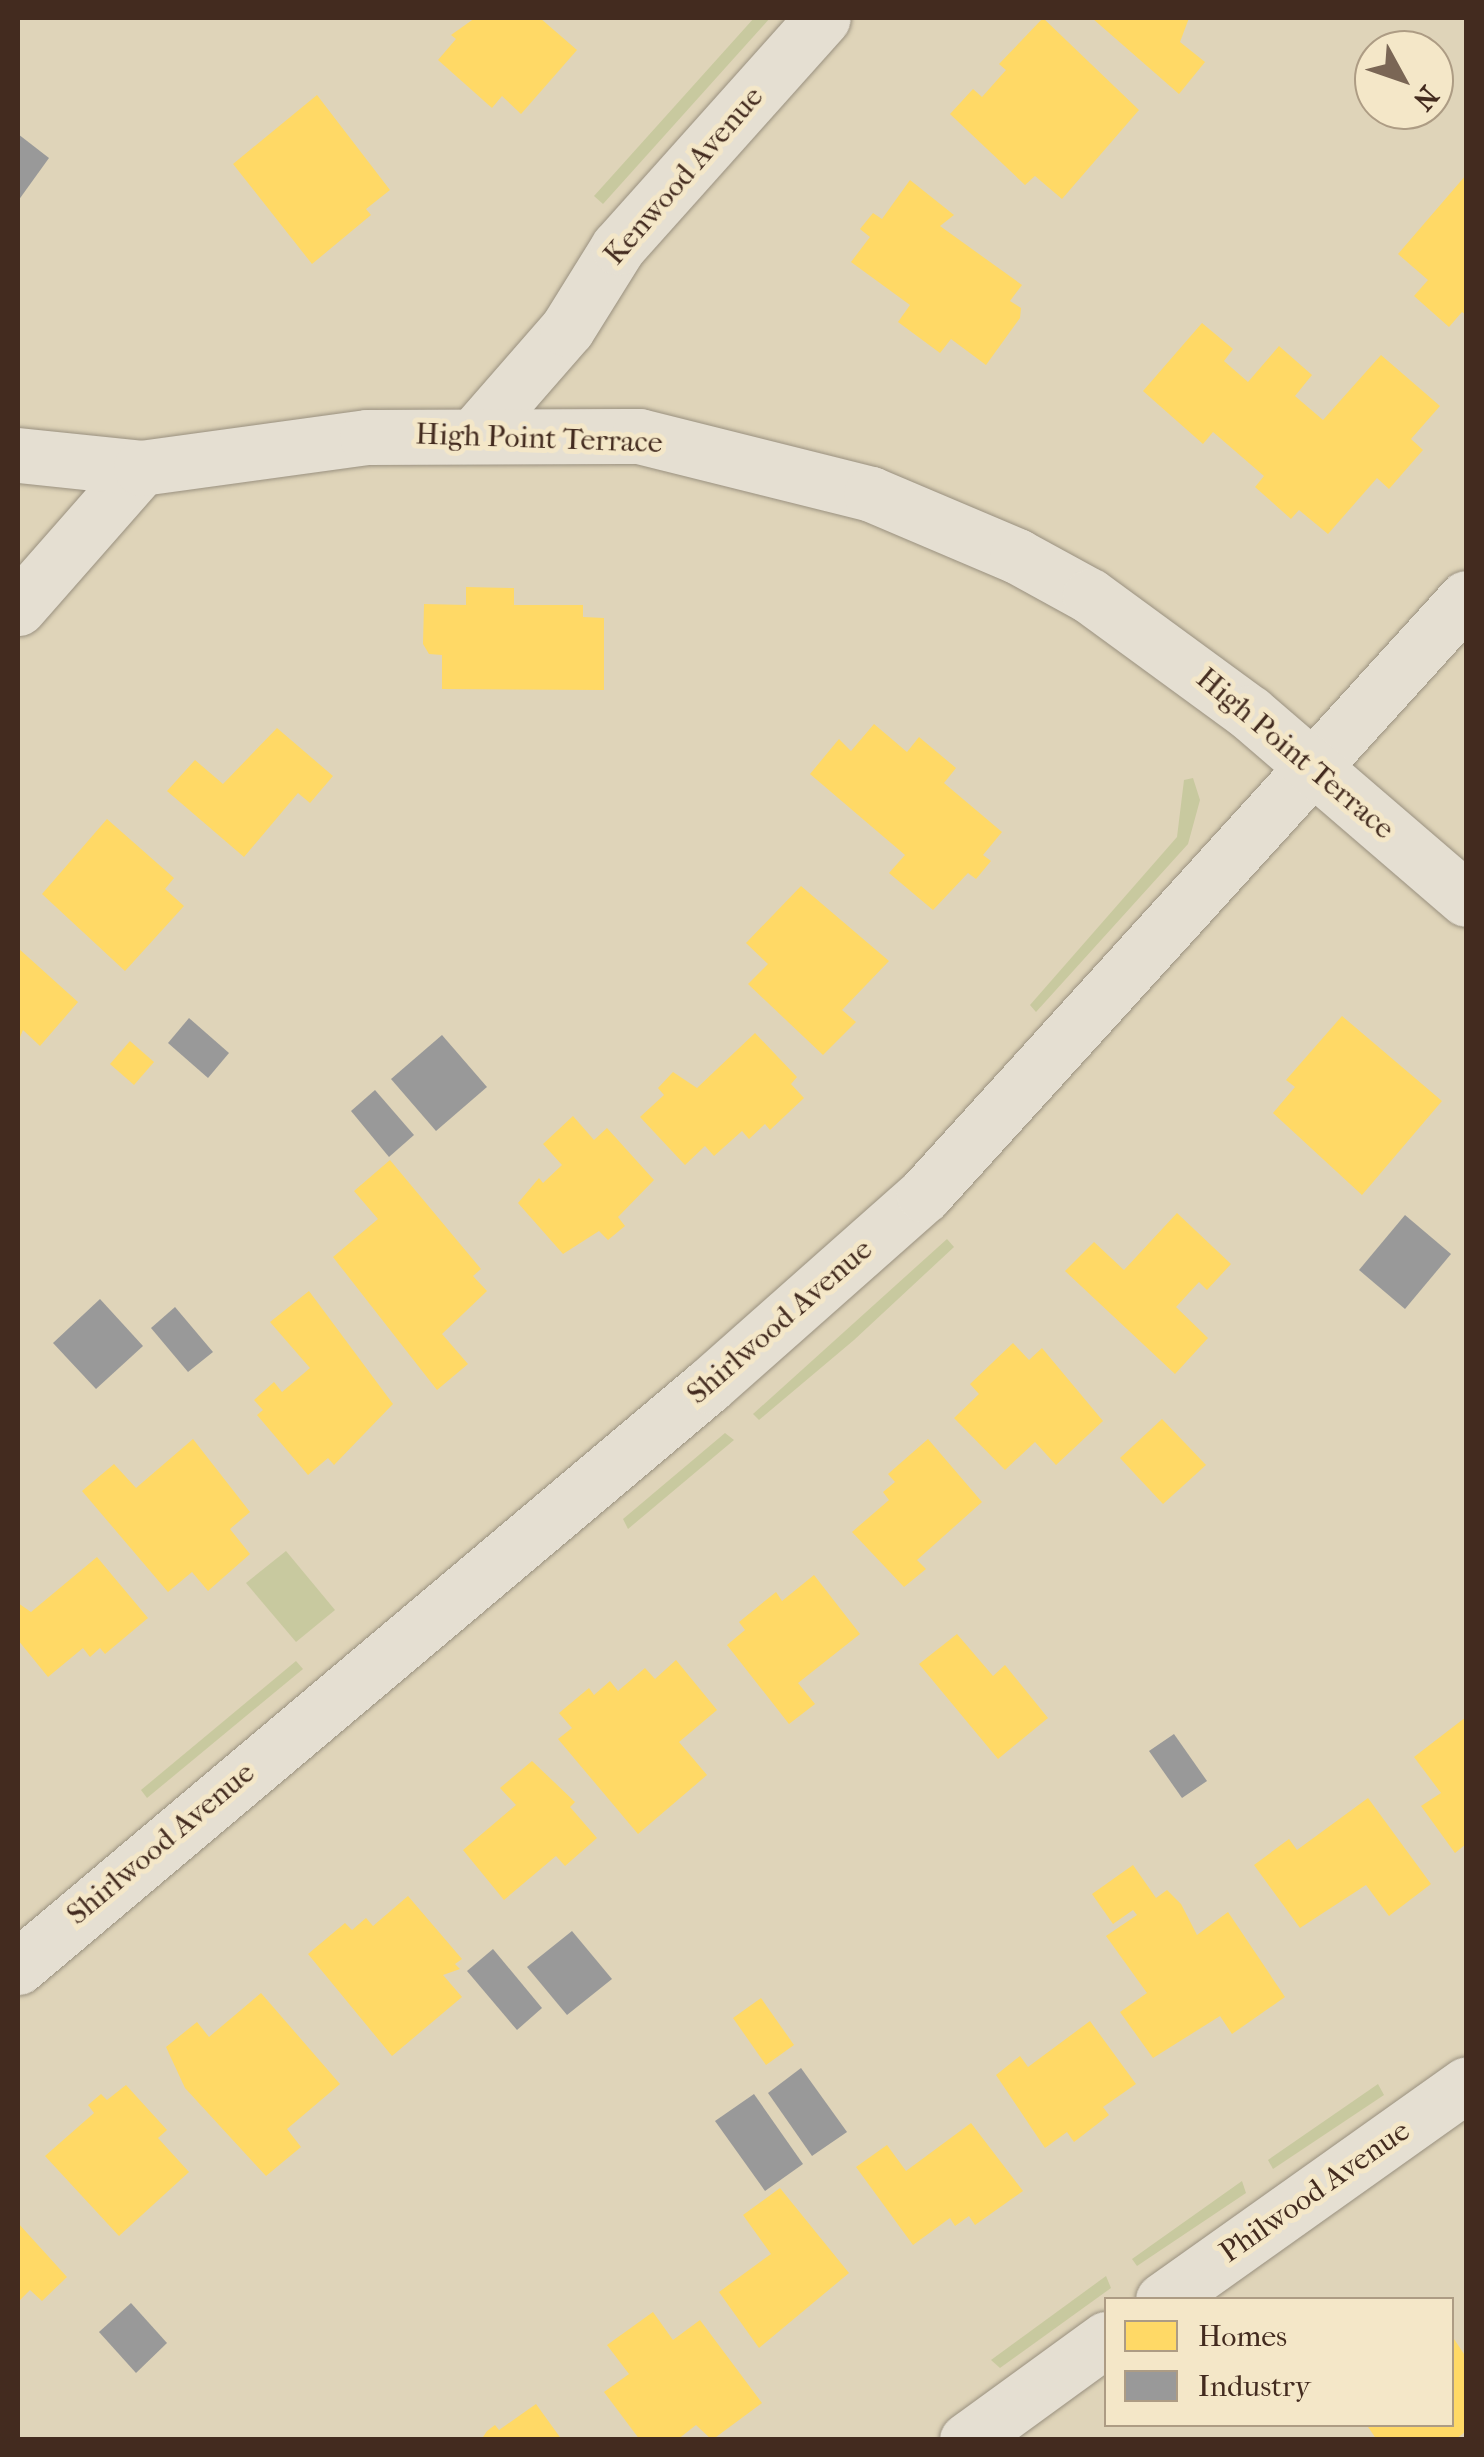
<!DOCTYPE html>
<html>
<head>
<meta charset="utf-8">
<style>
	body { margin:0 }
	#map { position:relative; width:1484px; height:2457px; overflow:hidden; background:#dfd4b9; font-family:"IM FELL French Canon",serif }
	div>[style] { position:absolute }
	.green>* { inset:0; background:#c8c99f }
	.homes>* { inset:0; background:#ffd966 }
	.industry>* { inset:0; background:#999 }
	.roads { filter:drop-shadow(0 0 2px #99907f) drop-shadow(0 0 2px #99907f) }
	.minor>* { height:55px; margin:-27.5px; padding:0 27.5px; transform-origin:27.5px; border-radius:27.5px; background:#e5dfd2 }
	.tertiary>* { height:55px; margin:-27.5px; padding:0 27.5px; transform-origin:27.5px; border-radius:27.5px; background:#e5dfd2 }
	span { translate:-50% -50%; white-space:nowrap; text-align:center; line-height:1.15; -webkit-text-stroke:10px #f4e7c8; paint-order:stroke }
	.street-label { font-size:30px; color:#432b1f }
	.frame { position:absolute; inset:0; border:20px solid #432b1f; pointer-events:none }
	.legend { position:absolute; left:1104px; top:2297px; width:350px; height:130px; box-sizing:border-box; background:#f4e7c8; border:2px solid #ad9c84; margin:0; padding:12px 18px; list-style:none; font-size:30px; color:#432b1f }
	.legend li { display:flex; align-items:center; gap:20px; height:50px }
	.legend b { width:50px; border:2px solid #ad9c84 }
	.north { position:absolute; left:1354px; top:30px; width:100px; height:100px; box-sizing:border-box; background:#f4e7c8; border:2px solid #ad9c84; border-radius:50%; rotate:130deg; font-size:28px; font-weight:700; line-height:40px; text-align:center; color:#432b1f }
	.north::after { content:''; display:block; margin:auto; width:35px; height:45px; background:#7a6655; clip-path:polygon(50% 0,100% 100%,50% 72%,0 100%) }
</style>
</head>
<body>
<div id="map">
	<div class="green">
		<i style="clip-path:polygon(754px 18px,770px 18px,603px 204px,594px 196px)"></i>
		<i style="clip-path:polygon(1193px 778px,1200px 800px,1188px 844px,1036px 1012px,1030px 1005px,1177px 837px,1184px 780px)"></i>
		<i style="clip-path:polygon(947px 1239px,954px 1247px,854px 1340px,759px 1420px,753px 1414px)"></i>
		<i style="clip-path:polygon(725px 1433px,734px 1440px,628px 1529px,623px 1519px)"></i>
		<i style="clip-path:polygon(286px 1551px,335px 1610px,296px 1642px,246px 1583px)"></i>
		<i style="clip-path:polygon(296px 1661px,303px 1669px,147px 1798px,141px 1790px)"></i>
		<i style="clip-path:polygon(1378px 2084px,1384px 2095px,1273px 2169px,1268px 2160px)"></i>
		<i style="clip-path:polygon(1242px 2181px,1246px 2193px,1137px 2266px,1132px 2259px)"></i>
		<i style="clip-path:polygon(1106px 2276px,1111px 2288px,1000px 2368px,991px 2360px)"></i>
	</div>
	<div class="homes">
		<i style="clip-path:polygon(475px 18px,540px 18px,577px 50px,521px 114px,502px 96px,492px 108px,438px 60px,456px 39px,451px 35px)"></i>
		<i style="clip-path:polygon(1043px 18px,1139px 110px,1062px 199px,1035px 176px,1025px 185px,950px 114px,973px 89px,982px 97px,1006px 70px,999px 64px)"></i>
		<i style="clip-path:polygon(1092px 18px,1189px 18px,1180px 42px,1205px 62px,1179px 94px)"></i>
		<i style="clip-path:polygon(317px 95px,390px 190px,366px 209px,371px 215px,312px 264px,233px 164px)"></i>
		<i style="clip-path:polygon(1466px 175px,1466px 315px,1462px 312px,1449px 327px,1414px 296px,1428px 280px,1398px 254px)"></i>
		<i style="clip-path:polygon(910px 180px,954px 215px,940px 226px,1022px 285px,1010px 301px,1021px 308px,1020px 318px,986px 365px,951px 339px,940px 353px,898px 322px,910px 305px,851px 262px,870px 237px,860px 229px,873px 213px,882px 219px)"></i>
		<i style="clip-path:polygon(1202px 323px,1233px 349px,1224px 361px,1248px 382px,1279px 346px,1312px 375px,1295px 396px,1323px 420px,1381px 355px,1440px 406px,1411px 439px,1423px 450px,1389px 489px,1377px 478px,1328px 534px,1299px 510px,1291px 519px,1255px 487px,1264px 476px,1213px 432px,1203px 444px,1143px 391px)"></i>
		<i style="clip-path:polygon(466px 587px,514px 588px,514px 605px,583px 605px,583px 617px,604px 618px,604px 690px,442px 689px,442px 655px,429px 654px,423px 644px,424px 604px,466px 605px)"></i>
		<i style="clip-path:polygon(874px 724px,907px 752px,919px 737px,956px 768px,944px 783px,1002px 832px,983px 855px,991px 861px,976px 879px,968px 873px,933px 910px,889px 873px,905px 855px,810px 774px,839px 739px,851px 751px)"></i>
		<i style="clip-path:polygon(277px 728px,333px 776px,310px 803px,298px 793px,244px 857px,167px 791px,195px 760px,223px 784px)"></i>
		<i style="clip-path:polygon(107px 819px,174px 878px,165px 889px,184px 906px,125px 971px,42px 894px)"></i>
		<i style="clip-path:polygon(801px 886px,889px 961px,842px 1010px,856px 1022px,823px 1055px,748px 984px,768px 964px,746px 943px)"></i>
		<i style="clip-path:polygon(18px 948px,78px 1002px,40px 1046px,23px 1030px,18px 1042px)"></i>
		<i style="clip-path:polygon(1342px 1016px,1442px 1101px,1362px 1195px,1273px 1113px,1295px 1087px,1286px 1080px)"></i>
		<i style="clip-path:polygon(755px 1033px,797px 1077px,791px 1084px,804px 1098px,770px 1130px,765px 1124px,749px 1139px,742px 1131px,714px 1156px,705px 1146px,685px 1165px,640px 1117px,664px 1095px,658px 1088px,673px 1072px,697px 1088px)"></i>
		<i style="clip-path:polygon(130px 1041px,154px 1062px,134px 1085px,110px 1064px)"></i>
		<i style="clip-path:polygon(573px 1116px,594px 1140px,607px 1128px,654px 1180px,618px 1217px,625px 1226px,608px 1240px,599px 1231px,563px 1254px,518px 1203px,539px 1178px,543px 1183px,562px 1165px,543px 1144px)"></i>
		<i style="clip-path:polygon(390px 1160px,481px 1269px,473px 1276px,487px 1291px,442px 1334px,468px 1364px,437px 1390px,333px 1257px,378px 1219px,354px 1191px)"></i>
		<i style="clip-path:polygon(1177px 1213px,1231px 1264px,1207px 1290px,1199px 1282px,1176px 1307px,1208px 1338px,1175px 1374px,1065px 1271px,1094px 1242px,1124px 1270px)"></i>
		<i style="clip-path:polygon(309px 1291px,393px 1404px,334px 1465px,328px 1458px,308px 1475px,257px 1415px,263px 1410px,254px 1400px,274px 1382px,282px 1392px,310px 1368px,270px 1322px)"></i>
		<i style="clip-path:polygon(1013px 1343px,1029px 1360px,1042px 1348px,1103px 1421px,1056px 1465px,1035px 1442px,1005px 1470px,954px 1418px,979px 1394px,970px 1384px)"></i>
		<i style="clip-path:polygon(1162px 1419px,1206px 1465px,1163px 1504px,1120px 1458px)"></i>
		<i style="clip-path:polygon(193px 1439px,250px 1512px,230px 1529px,250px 1554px,208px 1591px,192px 1572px,168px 1592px,82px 1491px,114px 1464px,136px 1488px)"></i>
		<i style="clip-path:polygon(928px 1439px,982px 1502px,917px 1560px,926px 1569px,904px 1587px,852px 1532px,889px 1500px,883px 1492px,895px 1482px,888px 1474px)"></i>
		<i style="clip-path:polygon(97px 1557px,148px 1618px,105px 1654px,100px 1648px,90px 1657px,83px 1648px,48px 1677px,18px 1640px,18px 1603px,31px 1612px)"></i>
		<i style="clip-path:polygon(814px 1575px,860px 1634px,798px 1683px,815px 1704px,789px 1724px,727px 1645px,745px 1630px,739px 1622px,776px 1592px,782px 1601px)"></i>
		<i style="clip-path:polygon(957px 1634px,993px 1676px,1005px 1665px,1048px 1718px,998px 1759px,919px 1664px)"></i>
		<i style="clip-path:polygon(676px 1660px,717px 1710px,679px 1742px,707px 1775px,638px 1834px,558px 1739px,572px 1728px,559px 1713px,589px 1688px,594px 1695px,610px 1681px,618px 1691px,645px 1668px,655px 1679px)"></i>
		<i style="clip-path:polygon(1466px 1717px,1466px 1844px,1455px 1853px,1421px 1806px,1441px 1793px,1414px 1757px)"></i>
		<i style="clip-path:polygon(532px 1761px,575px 1802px,570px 1807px,597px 1838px,565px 1866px,556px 1856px,504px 1900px,463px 1850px,516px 1805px,500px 1788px)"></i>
		<i style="clip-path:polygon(1368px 1798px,1431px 1884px,1389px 1916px,1366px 1885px,1300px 1928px,1254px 1865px,1289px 1839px,1297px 1850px)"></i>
		<i style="clip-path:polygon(1133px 1865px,1156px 1898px,1167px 1890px,1181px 1904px,1197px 1935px,1228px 1912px,1285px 1997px,1232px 2034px,1220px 2016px,1153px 2058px,1120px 2012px,1147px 1993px,1106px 1936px,1137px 1915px,1133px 1910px,1113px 1924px,1092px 1894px)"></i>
		<i style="clip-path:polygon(408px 1896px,462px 1959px,455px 1964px,460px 1969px,443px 1975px,462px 1997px,392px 2056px,308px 1954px,345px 1923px,352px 1930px,366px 1918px,373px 1926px)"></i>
		<i style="clip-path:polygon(261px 1993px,340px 2084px,287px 2129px,301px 2147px,266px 2176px,185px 2088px,166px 2047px,197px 2022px,209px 2037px)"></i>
		<i style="clip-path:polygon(761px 1998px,794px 2045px,766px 2065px,733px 2018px)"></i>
		<i style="clip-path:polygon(1090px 2021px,1136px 2084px,1103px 2107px,1109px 2115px,1074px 2142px,1067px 2132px,1045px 2148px,996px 2075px,1020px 2056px,1028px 2067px)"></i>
		<i style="clip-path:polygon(126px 2085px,167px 2130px,158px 2138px,189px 2172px,119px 2236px,45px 2156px,94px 2113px,88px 2105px,101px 2094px,107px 2100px)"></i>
		<i style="clip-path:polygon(971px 2123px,1023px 2191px,975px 2225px,969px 2216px,955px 2226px,950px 2218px,913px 2245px,856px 2167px,887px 2145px,906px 2171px)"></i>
		<i style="clip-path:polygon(780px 2188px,849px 2273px,759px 2348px,719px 2292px,771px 2254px,743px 2215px)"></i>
		<i style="clip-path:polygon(18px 2223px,67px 2277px,42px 2301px,30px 2290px,18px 2302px)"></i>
		<i style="clip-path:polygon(653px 2312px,673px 2340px,700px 2320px,762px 2403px,712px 2440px,696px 2425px,677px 2440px,640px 2440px,604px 2392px,629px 2374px,607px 2345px)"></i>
		<i style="clip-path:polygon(1452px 2336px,1466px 2357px,1466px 2431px,1455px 2440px,1377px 2440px,1366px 2424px,1452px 2424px)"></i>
		<i style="clip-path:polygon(536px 2404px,562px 2440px,481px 2440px,487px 2431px,495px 2425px,499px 2430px)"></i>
	</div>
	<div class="industry">
		<i style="clip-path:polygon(18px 134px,49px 158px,18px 201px)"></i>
		<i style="clip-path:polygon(189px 1018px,229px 1053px,208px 1078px,168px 1043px)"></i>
		<i style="clip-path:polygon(442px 1035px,487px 1087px,436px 1131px,391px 1079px)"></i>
		<i style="clip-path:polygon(375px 1090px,414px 1135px,389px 1157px,351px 1111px)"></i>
		<i style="clip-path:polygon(1405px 1215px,1451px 1254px,1405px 1309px,1359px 1270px)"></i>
		<i style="clip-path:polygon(100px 1299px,143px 1346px,96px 1389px,53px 1343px)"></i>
		<i style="clip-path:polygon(175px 1307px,213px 1352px,188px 1372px,151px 1328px)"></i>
		<i style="clip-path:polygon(1174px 1734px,1207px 1781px,1182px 1798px,1149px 1751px)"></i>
		<i style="clip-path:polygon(572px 1931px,612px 1979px,567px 2015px,527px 1967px)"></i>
		<i style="clip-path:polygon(493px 1949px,542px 2008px,517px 2030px,467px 1971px)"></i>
		<i style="clip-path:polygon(801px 2068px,847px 2132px,812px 2156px,768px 2093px)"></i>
		<i style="clip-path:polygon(754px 2094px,803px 2164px,765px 2191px,715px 2121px)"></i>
		<i style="clip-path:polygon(131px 2303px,167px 2343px,136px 2373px,99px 2332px)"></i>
	</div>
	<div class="roads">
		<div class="minor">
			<i style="left:477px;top:432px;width:137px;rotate:-48.9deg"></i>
			<i style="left:567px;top:329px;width:97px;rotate:-58.1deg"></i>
			<i style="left:618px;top:247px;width:307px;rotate:-48.2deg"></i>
			<i style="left:18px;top:608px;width:186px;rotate:-48.7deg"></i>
			<i style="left:18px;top:1967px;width:902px;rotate:-40.1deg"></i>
			<i style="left:708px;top:1386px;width:288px;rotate:-41.5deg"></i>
			<i style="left:924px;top:1195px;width:806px;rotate:-47.76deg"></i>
			<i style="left:1163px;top:2300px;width:372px;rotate:-35.4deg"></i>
			<i style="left:967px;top:2440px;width:172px;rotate:-36deg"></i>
		</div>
		<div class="tertiary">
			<i style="left:18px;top:455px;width:124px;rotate:6deg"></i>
			<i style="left:141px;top:468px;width:228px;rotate:-7.8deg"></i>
			<i style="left:367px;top:437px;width:272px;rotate:-0.2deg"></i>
			<i style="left:639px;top:436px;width:239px;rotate:14deg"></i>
			<i style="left:871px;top:494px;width:159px;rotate:23deg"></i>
			<i style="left:1017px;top:556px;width:83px;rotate:28.7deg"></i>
			<i style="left:1090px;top:596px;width:198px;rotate:36.2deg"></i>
			<i style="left:1250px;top:713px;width:285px;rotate:40.7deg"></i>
		</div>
	</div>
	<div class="street-label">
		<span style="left:684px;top:176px;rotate:-49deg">Kenwood Avenue</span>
		<span style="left:539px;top:439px;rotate:2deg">High Point Terrace</span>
		<span style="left:1295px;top:754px;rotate:40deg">High Point Terrace</span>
		<span style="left:780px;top:1322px;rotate:-41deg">Shirlwood Avenue</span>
		<span style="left:161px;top:1844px;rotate:-40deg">Shirlwood Avenue</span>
		<span style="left:1315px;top:2192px;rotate:-35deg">Philwood Avenue</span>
	</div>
	<div class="frame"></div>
	<ul class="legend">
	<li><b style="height:28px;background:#ffd966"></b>Homes</li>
	<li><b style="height:28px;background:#999"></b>Industry</li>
	</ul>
	<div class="north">N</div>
</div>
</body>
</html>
